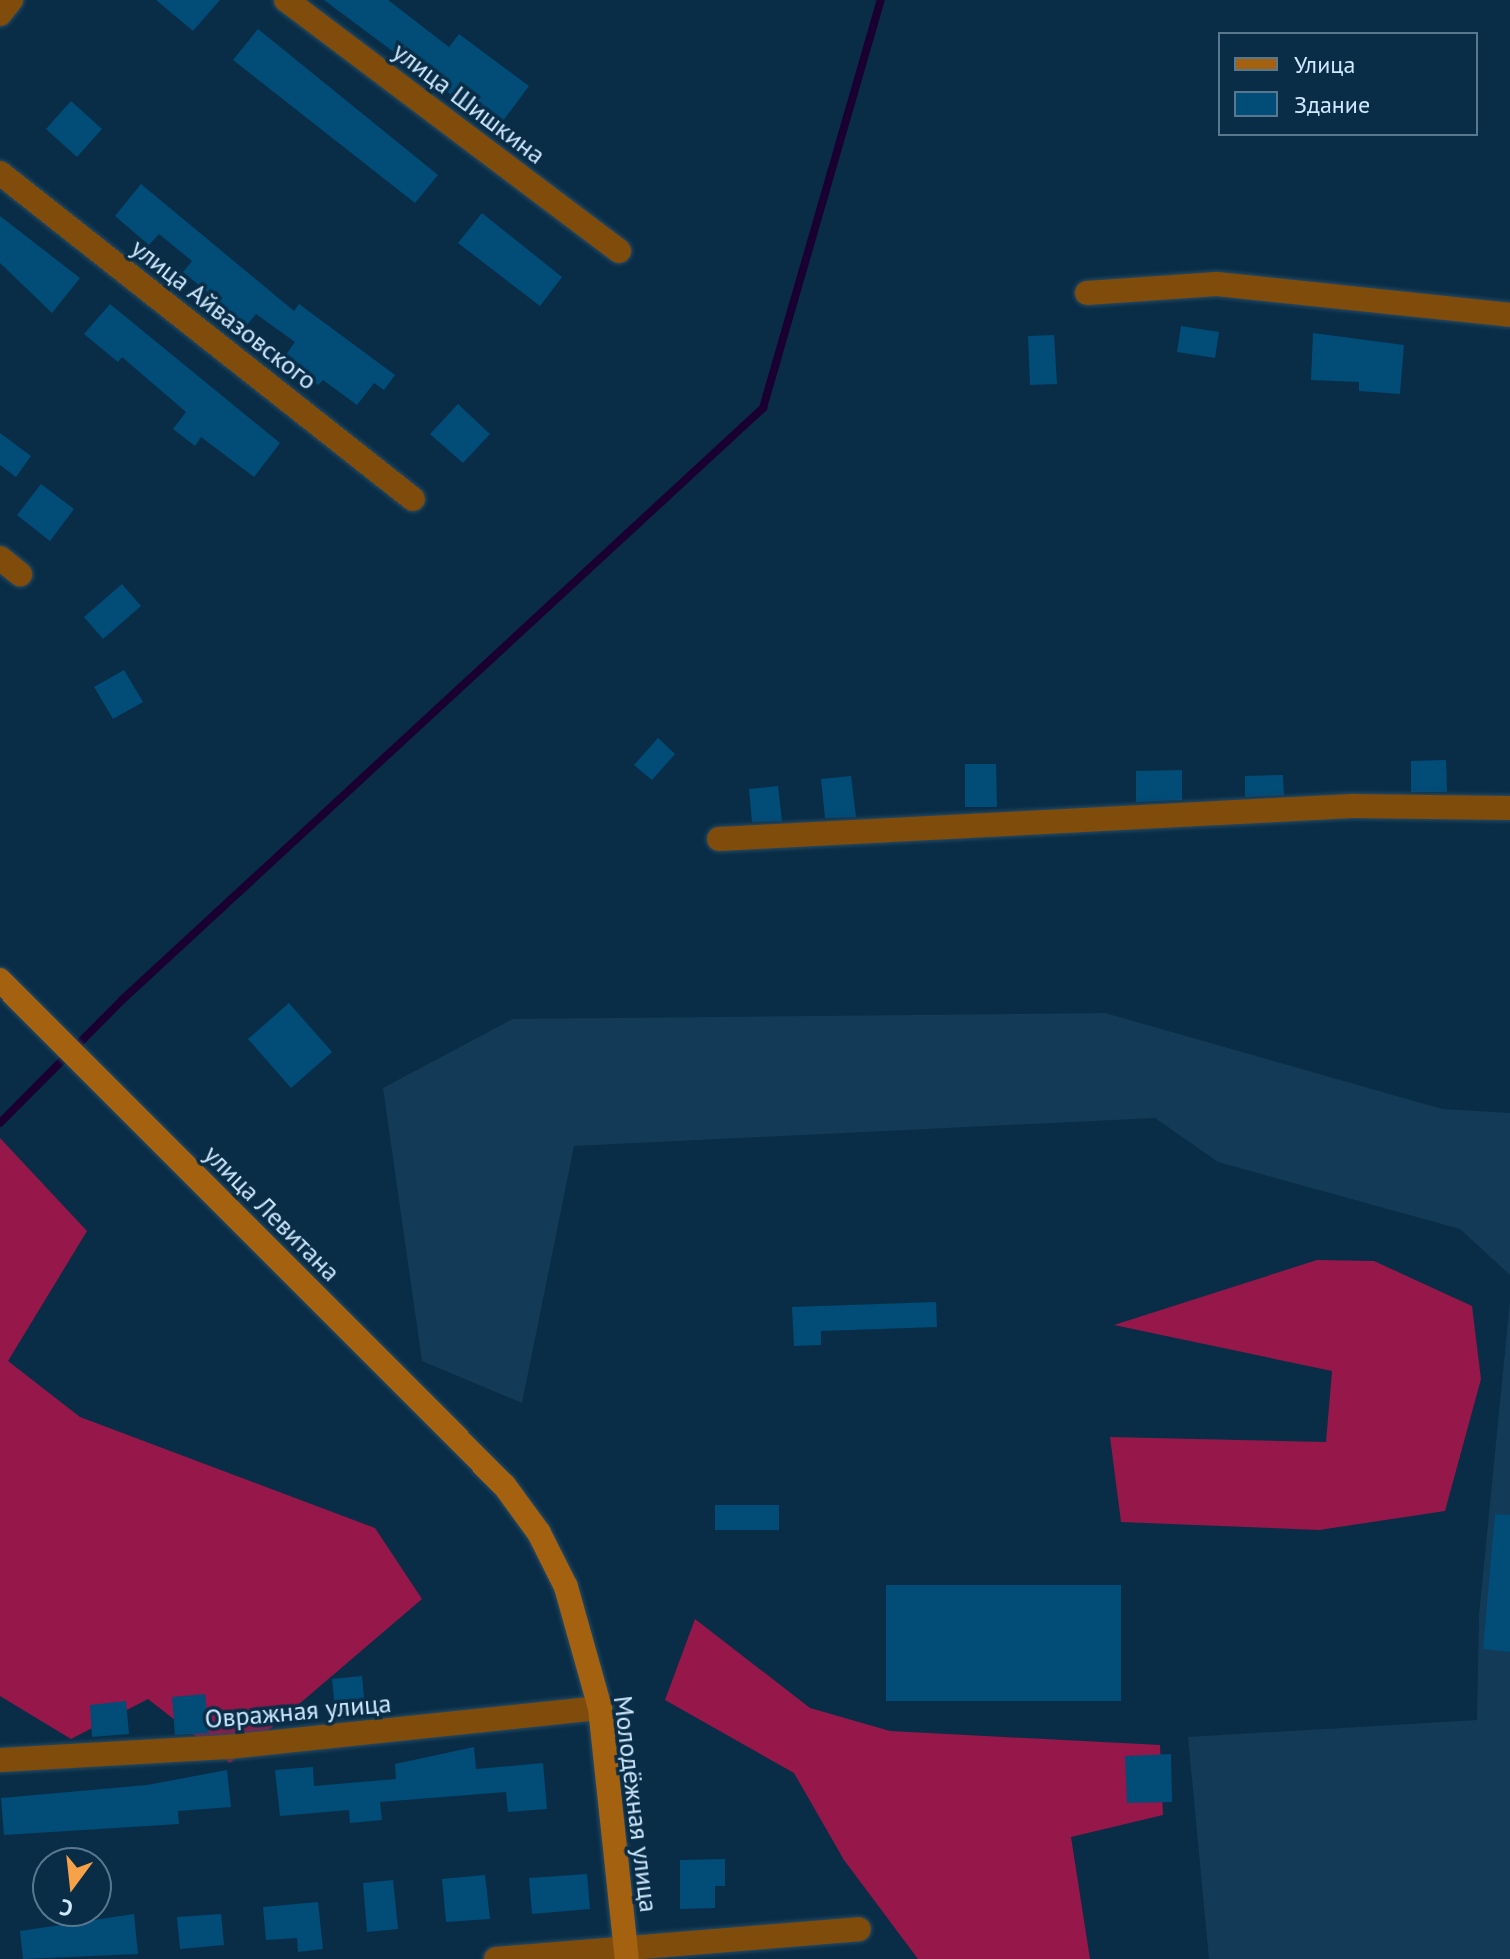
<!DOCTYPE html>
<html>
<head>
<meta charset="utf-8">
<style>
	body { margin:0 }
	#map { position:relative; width:1510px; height:1959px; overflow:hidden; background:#092d46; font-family:"PT Sans",sans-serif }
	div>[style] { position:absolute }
	.built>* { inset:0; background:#133a56 }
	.forest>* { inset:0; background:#96174a }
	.stream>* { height:8px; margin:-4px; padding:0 4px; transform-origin:4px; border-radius:4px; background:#1a0032 }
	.building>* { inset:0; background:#024c78 }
	.roads { filter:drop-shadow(0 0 2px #294b64) drop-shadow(0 0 2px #294b64) }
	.street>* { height:24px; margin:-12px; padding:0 12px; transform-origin:12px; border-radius:12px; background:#804c0c }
	.secondary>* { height:24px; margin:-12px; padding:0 12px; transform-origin:12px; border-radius:12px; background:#a46210 }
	span { translate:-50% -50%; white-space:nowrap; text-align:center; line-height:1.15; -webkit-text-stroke:7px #092d46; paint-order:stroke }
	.street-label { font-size:26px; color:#cfe9ff }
	.legend { position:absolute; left:1218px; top:32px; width:260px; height:104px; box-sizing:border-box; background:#092d46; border:2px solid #587890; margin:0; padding:10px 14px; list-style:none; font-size:24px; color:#cfe9ff }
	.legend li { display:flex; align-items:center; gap:16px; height:40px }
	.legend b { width:40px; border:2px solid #587890 }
	.north { position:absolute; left:32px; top:1847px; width:80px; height:80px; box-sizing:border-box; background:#092d46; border:2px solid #587890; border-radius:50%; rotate:195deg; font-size:22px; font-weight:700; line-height:32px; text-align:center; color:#cfe9ff }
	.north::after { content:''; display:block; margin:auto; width:28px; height:36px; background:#f7a148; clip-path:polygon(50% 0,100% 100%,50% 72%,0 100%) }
</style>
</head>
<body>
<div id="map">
	<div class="built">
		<i style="clip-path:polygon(1105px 1013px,1442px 1109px,1510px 1113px,1510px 1275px,1460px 1229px,1218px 1162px,1155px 1118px,574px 1146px,522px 1403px,422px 1361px,383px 1088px,513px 1019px)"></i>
		<i style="clip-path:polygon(1510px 1301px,1510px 1959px,1209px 1959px,1188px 1737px,1477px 1720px,1479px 1615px)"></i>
	</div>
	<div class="forest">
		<i style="clip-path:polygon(0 1138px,87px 1231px,8px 1361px,80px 1417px,375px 1528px,422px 1599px,230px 1763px,148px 1699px,71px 1739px,0 1696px)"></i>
		<i style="clip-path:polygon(1317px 1260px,1374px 1261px,1472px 1306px,1481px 1379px,1445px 1511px,1319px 1530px,1121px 1522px,1110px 1437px,1326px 1442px,1332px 1371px,1114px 1325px)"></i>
		<i style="clip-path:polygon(695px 1619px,810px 1708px,890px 1731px,1160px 1745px,1163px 1815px,1071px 1837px,1090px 1959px,918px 1959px,844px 1860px,794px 1773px,665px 1700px)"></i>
	</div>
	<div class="stream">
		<i style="left:0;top:1123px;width:173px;rotate:-45.2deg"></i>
		<i style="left:122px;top:1000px;width:873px;rotate:-42.72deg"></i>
		<i style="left:763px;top:408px;width:425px;rotate:-73.9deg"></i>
	</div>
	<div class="building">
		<i style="clip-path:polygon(156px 0,220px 0,193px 31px)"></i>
		<i style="clip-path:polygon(324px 0,388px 0,449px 47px,459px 34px,529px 86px,497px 129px)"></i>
		<i style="clip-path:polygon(258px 29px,438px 175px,415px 203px,233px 60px)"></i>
		<i style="clip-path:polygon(71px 101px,102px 129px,77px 157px,46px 129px)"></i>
		<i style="clip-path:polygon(141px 184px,294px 311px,299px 304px,395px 375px,384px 390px,374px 383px,357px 405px,323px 380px,318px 385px,283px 359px,295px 342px,256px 314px,247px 325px,183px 272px,192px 261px,159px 234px,149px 245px,115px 216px)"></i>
		<i style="clip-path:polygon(482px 213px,562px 277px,540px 306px,458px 243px)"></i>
		<i style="clip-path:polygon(0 216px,80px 278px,52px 313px,0 263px)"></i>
		<i style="clip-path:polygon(110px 304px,280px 443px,254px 477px,201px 437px,195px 446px,173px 429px,186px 412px,122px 357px,118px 362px,84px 334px)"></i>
		<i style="clip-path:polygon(1181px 326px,1219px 332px,1215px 358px,1177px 352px)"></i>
		<i style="clip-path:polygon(1313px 333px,1404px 345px,1400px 394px,1359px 391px,1359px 382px,1311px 380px)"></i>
		<i style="clip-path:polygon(1054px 335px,1057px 384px,1030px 385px,1028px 336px)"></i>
		<i style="clip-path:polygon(458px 404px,490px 434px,463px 463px,430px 434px)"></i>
		<i style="clip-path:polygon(0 433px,31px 456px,16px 477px,0 465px)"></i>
		<i style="clip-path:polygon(41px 484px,74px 509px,50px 541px,17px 515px)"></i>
		<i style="clip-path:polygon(122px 584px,141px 606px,103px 639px,84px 617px)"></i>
		<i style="clip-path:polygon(124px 670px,143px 702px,113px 719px,94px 687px)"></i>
		<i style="clip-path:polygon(658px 738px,675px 754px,652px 780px,634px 765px)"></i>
		<i style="clip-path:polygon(1446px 760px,1447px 792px,1411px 792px,1411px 761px)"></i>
		<i style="clip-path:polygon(965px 764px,996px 764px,997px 807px,965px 807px)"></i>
		<i style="clip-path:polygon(1182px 770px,1182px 800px,1136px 802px,1136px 771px)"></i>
		<i style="clip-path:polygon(1283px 775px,1284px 795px,1245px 797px,1245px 776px)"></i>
		<i style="clip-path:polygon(851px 776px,856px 817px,825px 818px,821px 779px)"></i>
		<i style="clip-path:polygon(778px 786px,782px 821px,752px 822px,749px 789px)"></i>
		<i style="clip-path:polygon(289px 1003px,332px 1052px,291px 1088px,248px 1039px)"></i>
		<i style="clip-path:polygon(936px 1302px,937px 1327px,821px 1331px,821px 1345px,794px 1346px,792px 1307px)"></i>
		<i style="clip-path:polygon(715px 1505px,779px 1505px,779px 1530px,715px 1530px)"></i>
		<i style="clip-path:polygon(1495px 1514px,1510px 1515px,1510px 1652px,1483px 1649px)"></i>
		<i style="clip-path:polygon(886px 1585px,1121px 1585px,1121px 1701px,886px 1701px)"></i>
		<i style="clip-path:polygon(362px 1676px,366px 1717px,336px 1720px,332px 1679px)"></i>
		<i style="clip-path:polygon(205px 1694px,209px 1733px,175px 1735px,172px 1697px)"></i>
		<i style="clip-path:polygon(126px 1701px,129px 1734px,92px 1737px,90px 1705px)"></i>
		<i style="clip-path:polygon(474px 1747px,476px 1769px,543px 1763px,547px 1809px,508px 1812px,506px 1792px,380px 1802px,382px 1820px,350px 1823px,349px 1810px,280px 1816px,275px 1770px,313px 1767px,314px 1786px,396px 1779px,395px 1764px)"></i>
		<i style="clip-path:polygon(1171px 1754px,1172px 1802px,1127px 1803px,1125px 1756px)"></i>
		<i style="clip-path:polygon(227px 1770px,231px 1807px,178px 1811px,179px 1824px,4px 1835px,1px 1798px,147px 1785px)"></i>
		<i style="clip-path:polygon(725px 1859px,725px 1886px,715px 1886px,715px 1908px,680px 1909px,680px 1860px)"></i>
		<i style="clip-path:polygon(587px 1874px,590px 1909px,532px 1914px,529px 1878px)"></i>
		<i style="clip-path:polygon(485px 1875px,490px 1919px,446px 1922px,442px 1879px)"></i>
		<i style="clip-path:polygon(393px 1880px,398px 1929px,367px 1932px,363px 1883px)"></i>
		<i style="clip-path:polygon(318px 1902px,323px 1949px,298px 1952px,297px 1938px,266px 1940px,263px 1907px)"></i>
		<i style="clip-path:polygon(134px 1914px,138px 1954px,23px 1959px,20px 1931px)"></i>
		<i style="clip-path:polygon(221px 1914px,224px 1945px,180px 1949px,177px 1917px)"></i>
	</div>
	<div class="roads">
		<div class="street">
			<i style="left:286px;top:0;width:417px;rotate:37deg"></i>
			<i style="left:0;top:14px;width:18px;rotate:-52deg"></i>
			<i style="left:0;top:173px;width:526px;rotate:38.29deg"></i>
			<i style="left:1087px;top:293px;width:130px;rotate:-4deg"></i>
			<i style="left:1217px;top:284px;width:295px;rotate:6deg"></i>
			<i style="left:0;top:558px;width:26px;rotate:39deg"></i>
			<i style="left:719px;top:839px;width:634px;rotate:-2.98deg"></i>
			<i style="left:1352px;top:806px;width:158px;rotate:0.7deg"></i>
			<i style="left:0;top:1760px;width:228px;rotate:-3.3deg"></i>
			<i style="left:228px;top:1747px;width:374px;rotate:-6deg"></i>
			<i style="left:496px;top:1959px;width:364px;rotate:-4.7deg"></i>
		</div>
		<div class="secondary">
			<i style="left:0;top:980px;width:713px;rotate:45.06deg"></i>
			<i style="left:504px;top:1485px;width:59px;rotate:53.9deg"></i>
			<i style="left:539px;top:1533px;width:60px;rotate:63.4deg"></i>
			<i style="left:566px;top:1587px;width:126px;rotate:74.3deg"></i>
			<i style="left:600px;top:1708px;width:252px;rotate:83.9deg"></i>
		</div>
	</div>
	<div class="street-label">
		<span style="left:469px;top:103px;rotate:37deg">улица Шишкина</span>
		<span style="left:224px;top:314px;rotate:38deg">улица Айвазовского</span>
		<span style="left:272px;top:1213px;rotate:45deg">улица Левитана</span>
		<span style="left:298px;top:1711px;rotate:-5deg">Овражная улица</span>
		<span style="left:636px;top:1804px;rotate:83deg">Молодёжная улица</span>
	</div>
	<ul class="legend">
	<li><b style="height:10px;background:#a46210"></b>Улица</li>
	<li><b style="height:22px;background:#024c78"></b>Здание</li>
	</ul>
	<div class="north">С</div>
</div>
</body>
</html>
